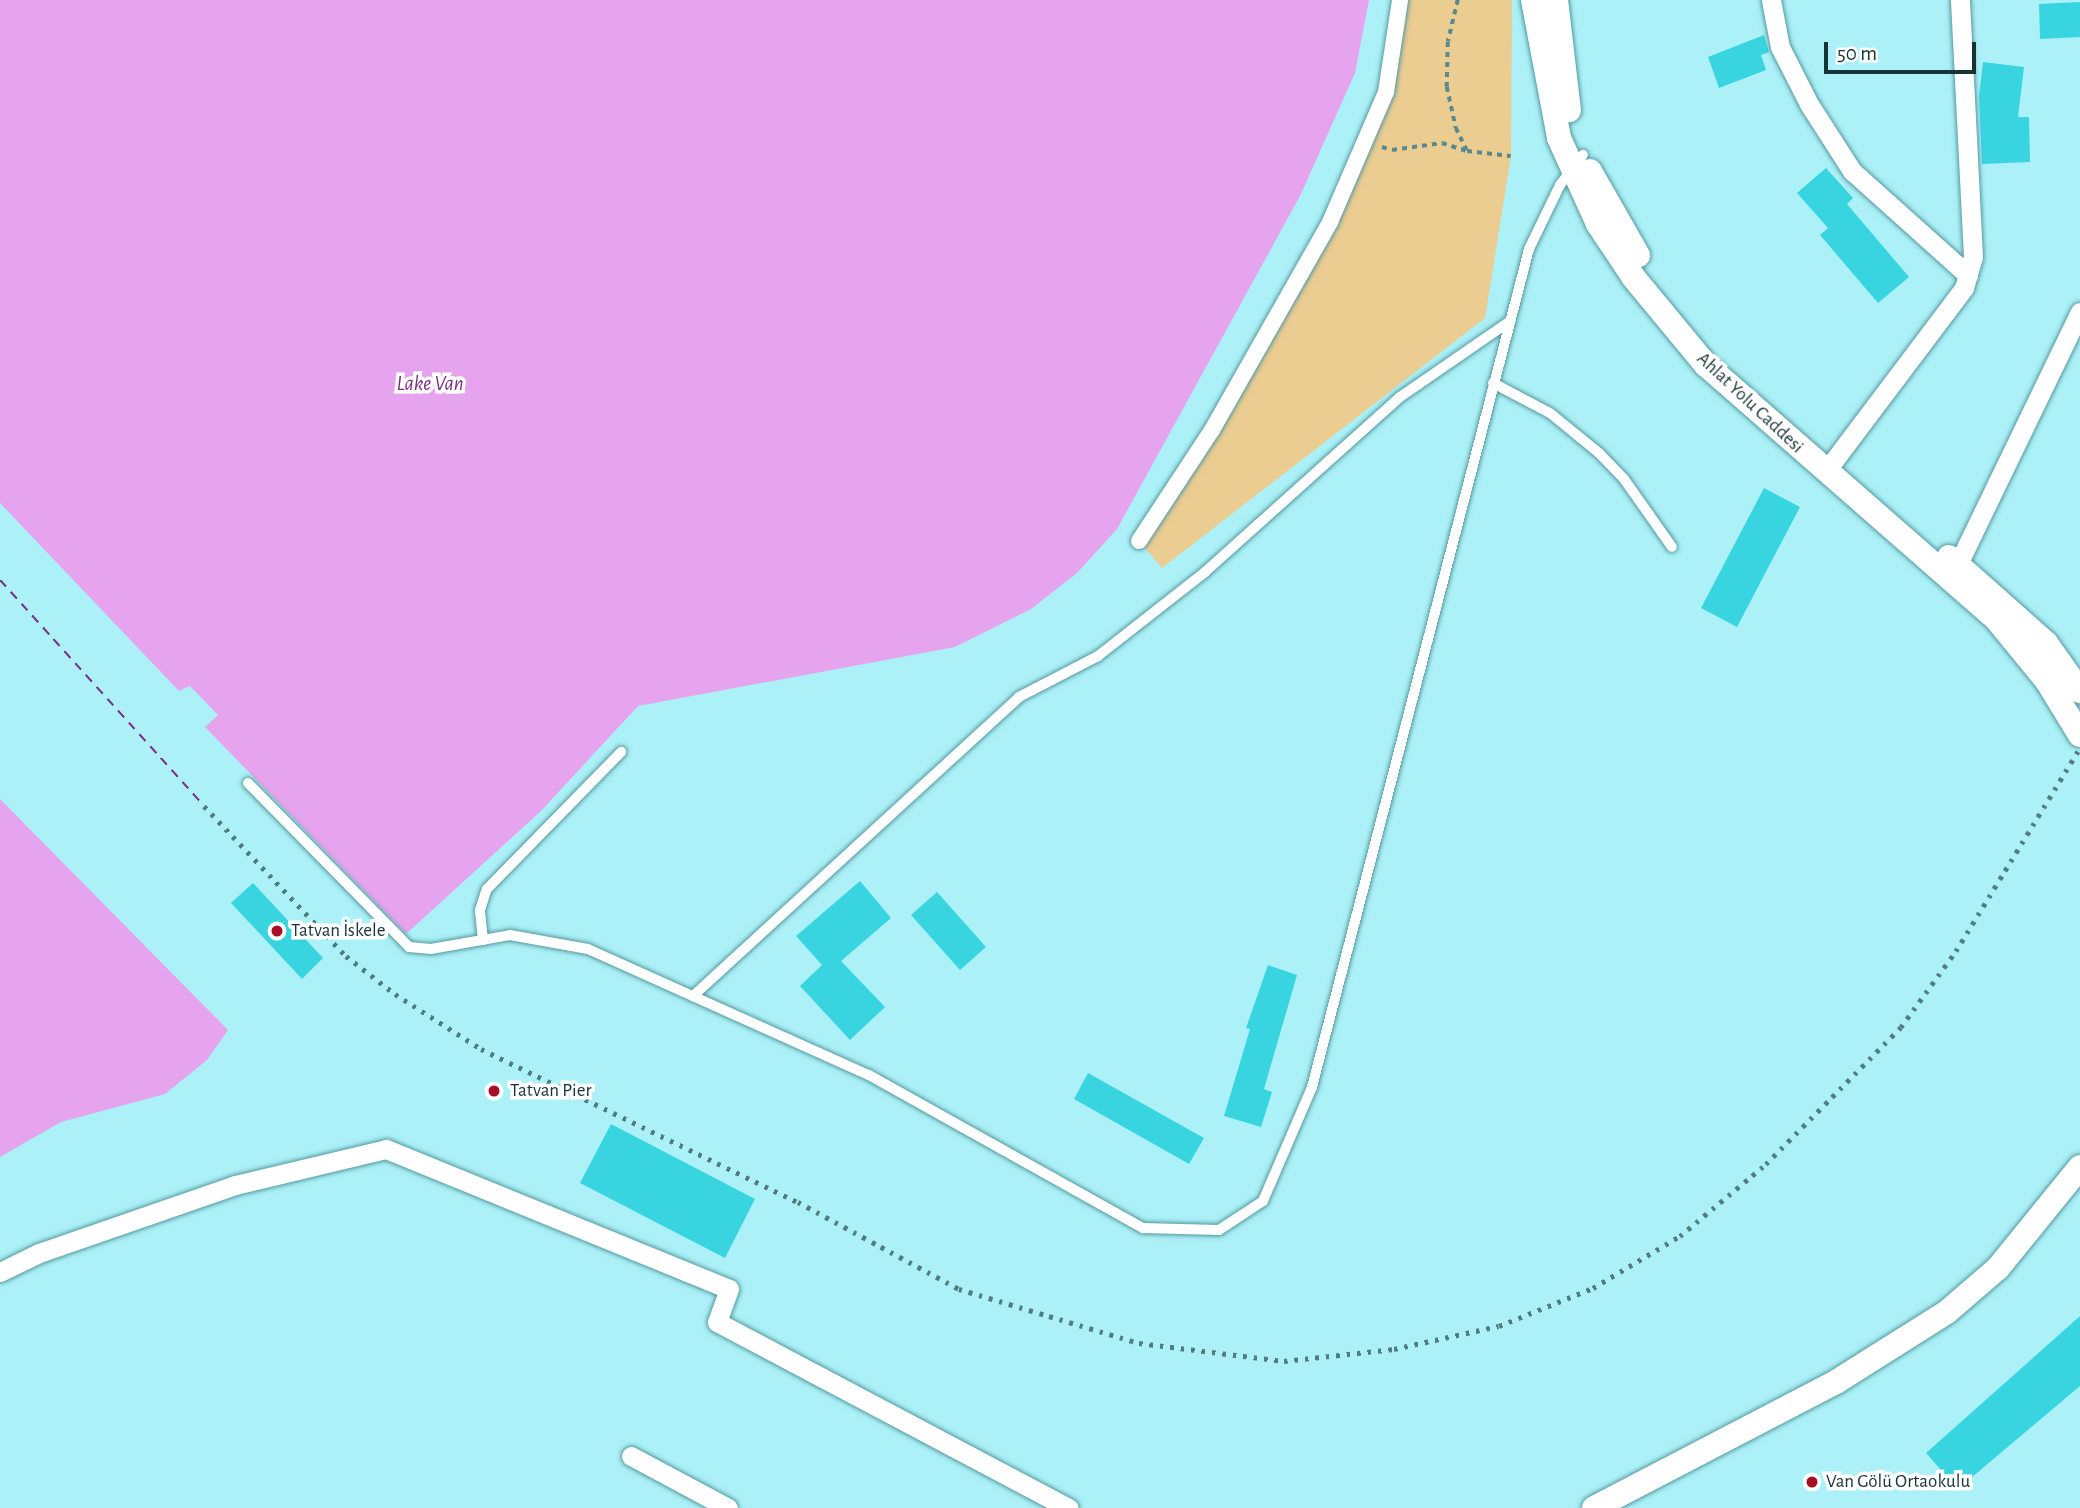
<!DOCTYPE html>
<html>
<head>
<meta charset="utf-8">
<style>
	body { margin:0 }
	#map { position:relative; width:2080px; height:1508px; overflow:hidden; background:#abf1f7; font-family:"Alegreya Sans",sans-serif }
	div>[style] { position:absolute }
	.green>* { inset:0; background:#ebcc91 }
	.water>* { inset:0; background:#e6a4ee }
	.ferry>* { height:2px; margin-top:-1px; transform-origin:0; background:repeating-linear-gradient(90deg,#7a2d85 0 9px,transparent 0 16px) }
	.building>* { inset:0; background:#38d5e1 }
	.path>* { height:3.5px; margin-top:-1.75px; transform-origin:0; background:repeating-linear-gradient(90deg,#5a898e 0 5px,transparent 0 10px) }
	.roads { filter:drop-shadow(0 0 2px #55999f) drop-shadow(0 0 2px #55999f) }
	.service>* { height:10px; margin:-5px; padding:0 5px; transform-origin:5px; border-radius:5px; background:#fff }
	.pedestrian>* { height:16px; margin:-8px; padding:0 8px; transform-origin:8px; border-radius:8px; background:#fff }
	.minor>* { height:19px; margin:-9.5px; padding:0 9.5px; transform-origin:9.5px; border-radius:9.5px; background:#fff }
	.tertiary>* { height:24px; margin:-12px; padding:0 12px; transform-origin:12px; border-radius:12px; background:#fff }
	.rail>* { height:5px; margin-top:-2.5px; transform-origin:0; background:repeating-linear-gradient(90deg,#517d82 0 3.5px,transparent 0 10.5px) }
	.dots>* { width:19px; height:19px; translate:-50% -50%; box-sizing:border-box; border:4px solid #fff; border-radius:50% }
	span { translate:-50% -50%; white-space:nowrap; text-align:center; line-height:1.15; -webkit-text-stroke:7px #fff; paint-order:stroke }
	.street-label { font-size:19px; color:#173336 }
	.poi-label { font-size:19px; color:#173336 }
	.left { translate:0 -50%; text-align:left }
	.water-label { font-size:21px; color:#7a2d85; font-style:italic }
	.scale { position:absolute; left:1824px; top:42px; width:152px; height:32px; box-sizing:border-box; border:4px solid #173336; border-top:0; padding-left:9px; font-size:21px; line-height:24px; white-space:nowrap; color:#173336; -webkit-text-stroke:5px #fff; paint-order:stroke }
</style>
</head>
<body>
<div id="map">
	<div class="green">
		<i style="clip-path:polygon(1400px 0,1512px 0,1511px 156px,1485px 318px,1162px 568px,1139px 541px,1162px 510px,1369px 137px)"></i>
	</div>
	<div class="water">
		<i style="clip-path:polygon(0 0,1369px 0,1355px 73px,1300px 196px,1117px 529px,1077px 573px,1031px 609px,955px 647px,638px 706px,541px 811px,406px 934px,205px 727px,218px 715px,190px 686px,179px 691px,0 503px)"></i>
		<i style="clip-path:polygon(0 799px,228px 1030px,207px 1060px,165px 1094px,61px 1122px,0 1157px)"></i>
	</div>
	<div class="ferry">
		<i style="left:0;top:580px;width:304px;rotate:47.9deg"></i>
	</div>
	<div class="building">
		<i style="clip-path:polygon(2080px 2px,2080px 37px,2040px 39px,2039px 4px)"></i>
		<i style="clip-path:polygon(1764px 35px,1769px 52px,1761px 55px,1766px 70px,1719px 88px,1708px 57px)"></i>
		<i style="clip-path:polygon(1983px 62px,2024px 67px,2018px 117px,2029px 117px,2030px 162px,1982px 164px,1979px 96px)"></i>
		<i style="clip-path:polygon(1826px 168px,1853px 198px,1847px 204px,1909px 277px,1878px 303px,1820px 235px,1828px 228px,1797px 193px)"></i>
		<i style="clip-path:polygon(1764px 488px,1800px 507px,1737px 627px,1701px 608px)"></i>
		<i style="clip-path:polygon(860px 881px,891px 918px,841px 961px,885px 1007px,850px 1040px,800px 986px,822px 965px,796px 936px)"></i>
		<i style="clip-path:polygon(253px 883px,323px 958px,302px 979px,231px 903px)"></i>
		<i style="clip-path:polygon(937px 892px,986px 947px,960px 970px,911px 915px)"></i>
		<i style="clip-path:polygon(1268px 965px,1297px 975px,1264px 1089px,1272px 1092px,1261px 1127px,1224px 1116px,1250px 1029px,1246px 1028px)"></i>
		<i style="clip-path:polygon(1088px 1073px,1204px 1138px,1189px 1164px,1074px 1099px)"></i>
		<i style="clip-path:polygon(611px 1124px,755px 1199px,725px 1258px,580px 1183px)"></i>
		<i style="clip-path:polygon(2080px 1316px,2080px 1386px,1958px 1489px,1926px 1453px)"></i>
	</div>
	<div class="path">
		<i style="left:1458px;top:0;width:43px;rotate:103.4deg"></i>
		<i style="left:1448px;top:42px;width:45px;rotate:91.3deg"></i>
		<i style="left:1447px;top:87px;width:42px;rotate:77.6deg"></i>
		<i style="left:1456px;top:128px;width:25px;rotate:64deg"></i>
		<i style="left:1382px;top:147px;width:10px;rotate:17deg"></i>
		<i style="left:1392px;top:150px;width:50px;rotate:-8deg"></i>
		<i style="left:1442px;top:143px;width:26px;rotate:18deg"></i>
		<i style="left:1467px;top:151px;width:44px;rotate:6.5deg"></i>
	</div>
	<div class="roads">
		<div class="service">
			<i style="left:1493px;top:383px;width:64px;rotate:27.8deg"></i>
			<i style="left:1550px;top:413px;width:63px;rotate:39.2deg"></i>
			<i style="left:1599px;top:453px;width:36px;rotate:46deg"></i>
			<i style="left:1624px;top:479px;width:83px;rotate:54.8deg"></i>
			<i style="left:248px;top:783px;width:230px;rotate:45.5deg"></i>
			<i style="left:409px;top:947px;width:22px;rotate:5deg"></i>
			<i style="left:431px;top:949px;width:80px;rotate:-10deg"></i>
			<i style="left:510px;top:935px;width:79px;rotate:10.2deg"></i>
			<i style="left:588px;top:949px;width:308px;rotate:24.2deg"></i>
			<i style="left:869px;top:1075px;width:314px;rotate:29.2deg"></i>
			<i style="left:1143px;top:1228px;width:76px;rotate:1.5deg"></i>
			<i style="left:1219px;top:1230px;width:53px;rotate:-33.4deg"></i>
			<i style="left:1263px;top:1201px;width:124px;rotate:-66.7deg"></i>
			<i style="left:1312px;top:1087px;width:866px;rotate:-75.48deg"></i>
			<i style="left:1529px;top:249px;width:71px;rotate:-64.2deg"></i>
			<i style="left:1560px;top:185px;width:38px;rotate:-53deg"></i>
			<i style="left:483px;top:940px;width:30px;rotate:-96deg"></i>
			<i style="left:480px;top:910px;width:22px;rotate:-72deg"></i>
			<i style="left:487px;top:889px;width:192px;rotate:-45.6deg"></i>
			<i style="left:693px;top:996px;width:442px;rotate:-42.5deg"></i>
			<i style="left:1019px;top:697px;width:89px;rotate:-27.4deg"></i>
			<i style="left:1098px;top:656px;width:136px;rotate:-38.1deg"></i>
			<i style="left:1205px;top:572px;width:262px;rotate:-41.9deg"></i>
			<i style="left:1400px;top:397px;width:134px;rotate:-34.6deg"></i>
		</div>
		<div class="pedestrian">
			<i style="left:1139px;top:541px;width:133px;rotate:-56.7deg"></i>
			<i style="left:1212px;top:430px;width:239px;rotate:-60.4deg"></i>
			<i style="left:1330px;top:222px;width:142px;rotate:-66.7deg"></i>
			<i style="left:1386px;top:92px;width:93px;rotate:-81.3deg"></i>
		</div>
		<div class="minor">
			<i style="left:1771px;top:0;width:48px;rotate:79.2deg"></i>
			<i style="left:1780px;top:47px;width:64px;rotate:63deg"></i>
			<i style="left:1809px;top:104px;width:80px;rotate:57.3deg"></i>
			<i style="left:1852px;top:171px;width:156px;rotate:41.9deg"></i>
			<i style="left:1826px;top:471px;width:229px;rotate:-53deg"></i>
			<i style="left:1964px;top:288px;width:32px;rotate:-74deg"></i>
			<i style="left:1973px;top:257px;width:257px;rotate:-92.9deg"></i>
			<i style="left:1958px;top:564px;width:280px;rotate:-64.2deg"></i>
			<i style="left:0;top:1272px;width:43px;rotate:-26deg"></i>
			<i style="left:39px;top:1253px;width:207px;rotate:-19.1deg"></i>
			<i style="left:235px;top:1185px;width:155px;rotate:-13.4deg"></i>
			<i style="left:386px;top:1149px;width:370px;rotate:22.2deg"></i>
			<i style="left:729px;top:1289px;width:35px;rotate:110deg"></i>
			<i style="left:717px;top:1322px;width:398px;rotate:27.9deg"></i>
			<i style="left:631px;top:1456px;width:110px;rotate:28.2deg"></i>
		</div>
		<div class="tertiary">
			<i style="left:1533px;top:0;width:140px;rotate:79.3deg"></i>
			<i style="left:1559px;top:138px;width:94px;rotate:65.6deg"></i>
			<i style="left:1598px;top:224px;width:65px;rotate:56.3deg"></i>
			<i style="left:1634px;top:278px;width:113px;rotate:50.4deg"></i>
			<i style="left:1706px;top:365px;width:387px;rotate:41.2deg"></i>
			<i style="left:1997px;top:620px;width:79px;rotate:50.7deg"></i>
			<i style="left:2047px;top:681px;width:63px;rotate:58.6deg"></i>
			<i style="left:1556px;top:0;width:111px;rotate:83.3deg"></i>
			<i style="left:1590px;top:171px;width:97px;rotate:60.3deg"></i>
			<i style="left:1949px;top:557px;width:130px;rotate:41.6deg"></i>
			<i style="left:2046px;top:643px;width:59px;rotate:54.7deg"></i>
			<i style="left:1594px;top:1508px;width:273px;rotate:-27.5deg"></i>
			<i style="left:1836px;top:1382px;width:131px;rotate:-32.2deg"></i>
			<i style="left:1947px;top:1312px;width:67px;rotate:-40.8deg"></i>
			<i style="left:1998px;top:1268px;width:130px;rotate:-50.9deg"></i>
		</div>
	</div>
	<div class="rail">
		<i style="left:204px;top:806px;width:207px;rotate:46.6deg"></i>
		<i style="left:346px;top:956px;width:62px;rotate:37.8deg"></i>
		<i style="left:395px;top:994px;width:102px;rotate:32.6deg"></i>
		<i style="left:481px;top:1049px;width:352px;rotate:25.8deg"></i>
		<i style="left:798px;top:1202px;width:183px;rotate:28.4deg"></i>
		<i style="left:959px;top:1289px;width:188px;rotate:16.7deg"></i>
		<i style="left:1139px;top:1343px;width:146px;rotate:7.1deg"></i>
		<i style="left:1284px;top:1361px;width:111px;rotate:-6.2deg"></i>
		<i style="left:1394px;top:1349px;width:107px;rotate:-12.4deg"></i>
		<i style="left:1499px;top:1326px;width:101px;rotate:-22deg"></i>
		<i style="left:1593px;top:1288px;width:101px;rotate:-30.9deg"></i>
		<i style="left:1680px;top:1236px;width:112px;rotate:-39.9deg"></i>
		<i style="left:1766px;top:1164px;width:192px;rotate:-45.4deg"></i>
		<i style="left:1901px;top:1027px;width:94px;rotate:-54.1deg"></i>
		<i style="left:1956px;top:951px;width:238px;rotate:-58.6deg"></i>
	</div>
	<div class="dots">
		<i style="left:277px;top:931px;background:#a70f24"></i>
		<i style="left:494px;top:1091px;background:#a70f24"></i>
		<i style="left:1812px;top:1482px;background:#a70f24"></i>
	</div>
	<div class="street-label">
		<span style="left:1750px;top:403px;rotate:43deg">Ahlat Yolu Caddesi</span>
	</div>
	<div class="poi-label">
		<span class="left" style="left:291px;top:931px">Tatvan İskele</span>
		<span class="left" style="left:510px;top:1091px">Tatvan Pier</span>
		<span class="left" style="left:1826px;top:1482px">Van Gölü Ortaokulu</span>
	</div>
	<div class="water-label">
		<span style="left:430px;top:384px">Lake Van</span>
	</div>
	<div class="scale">50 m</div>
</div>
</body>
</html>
